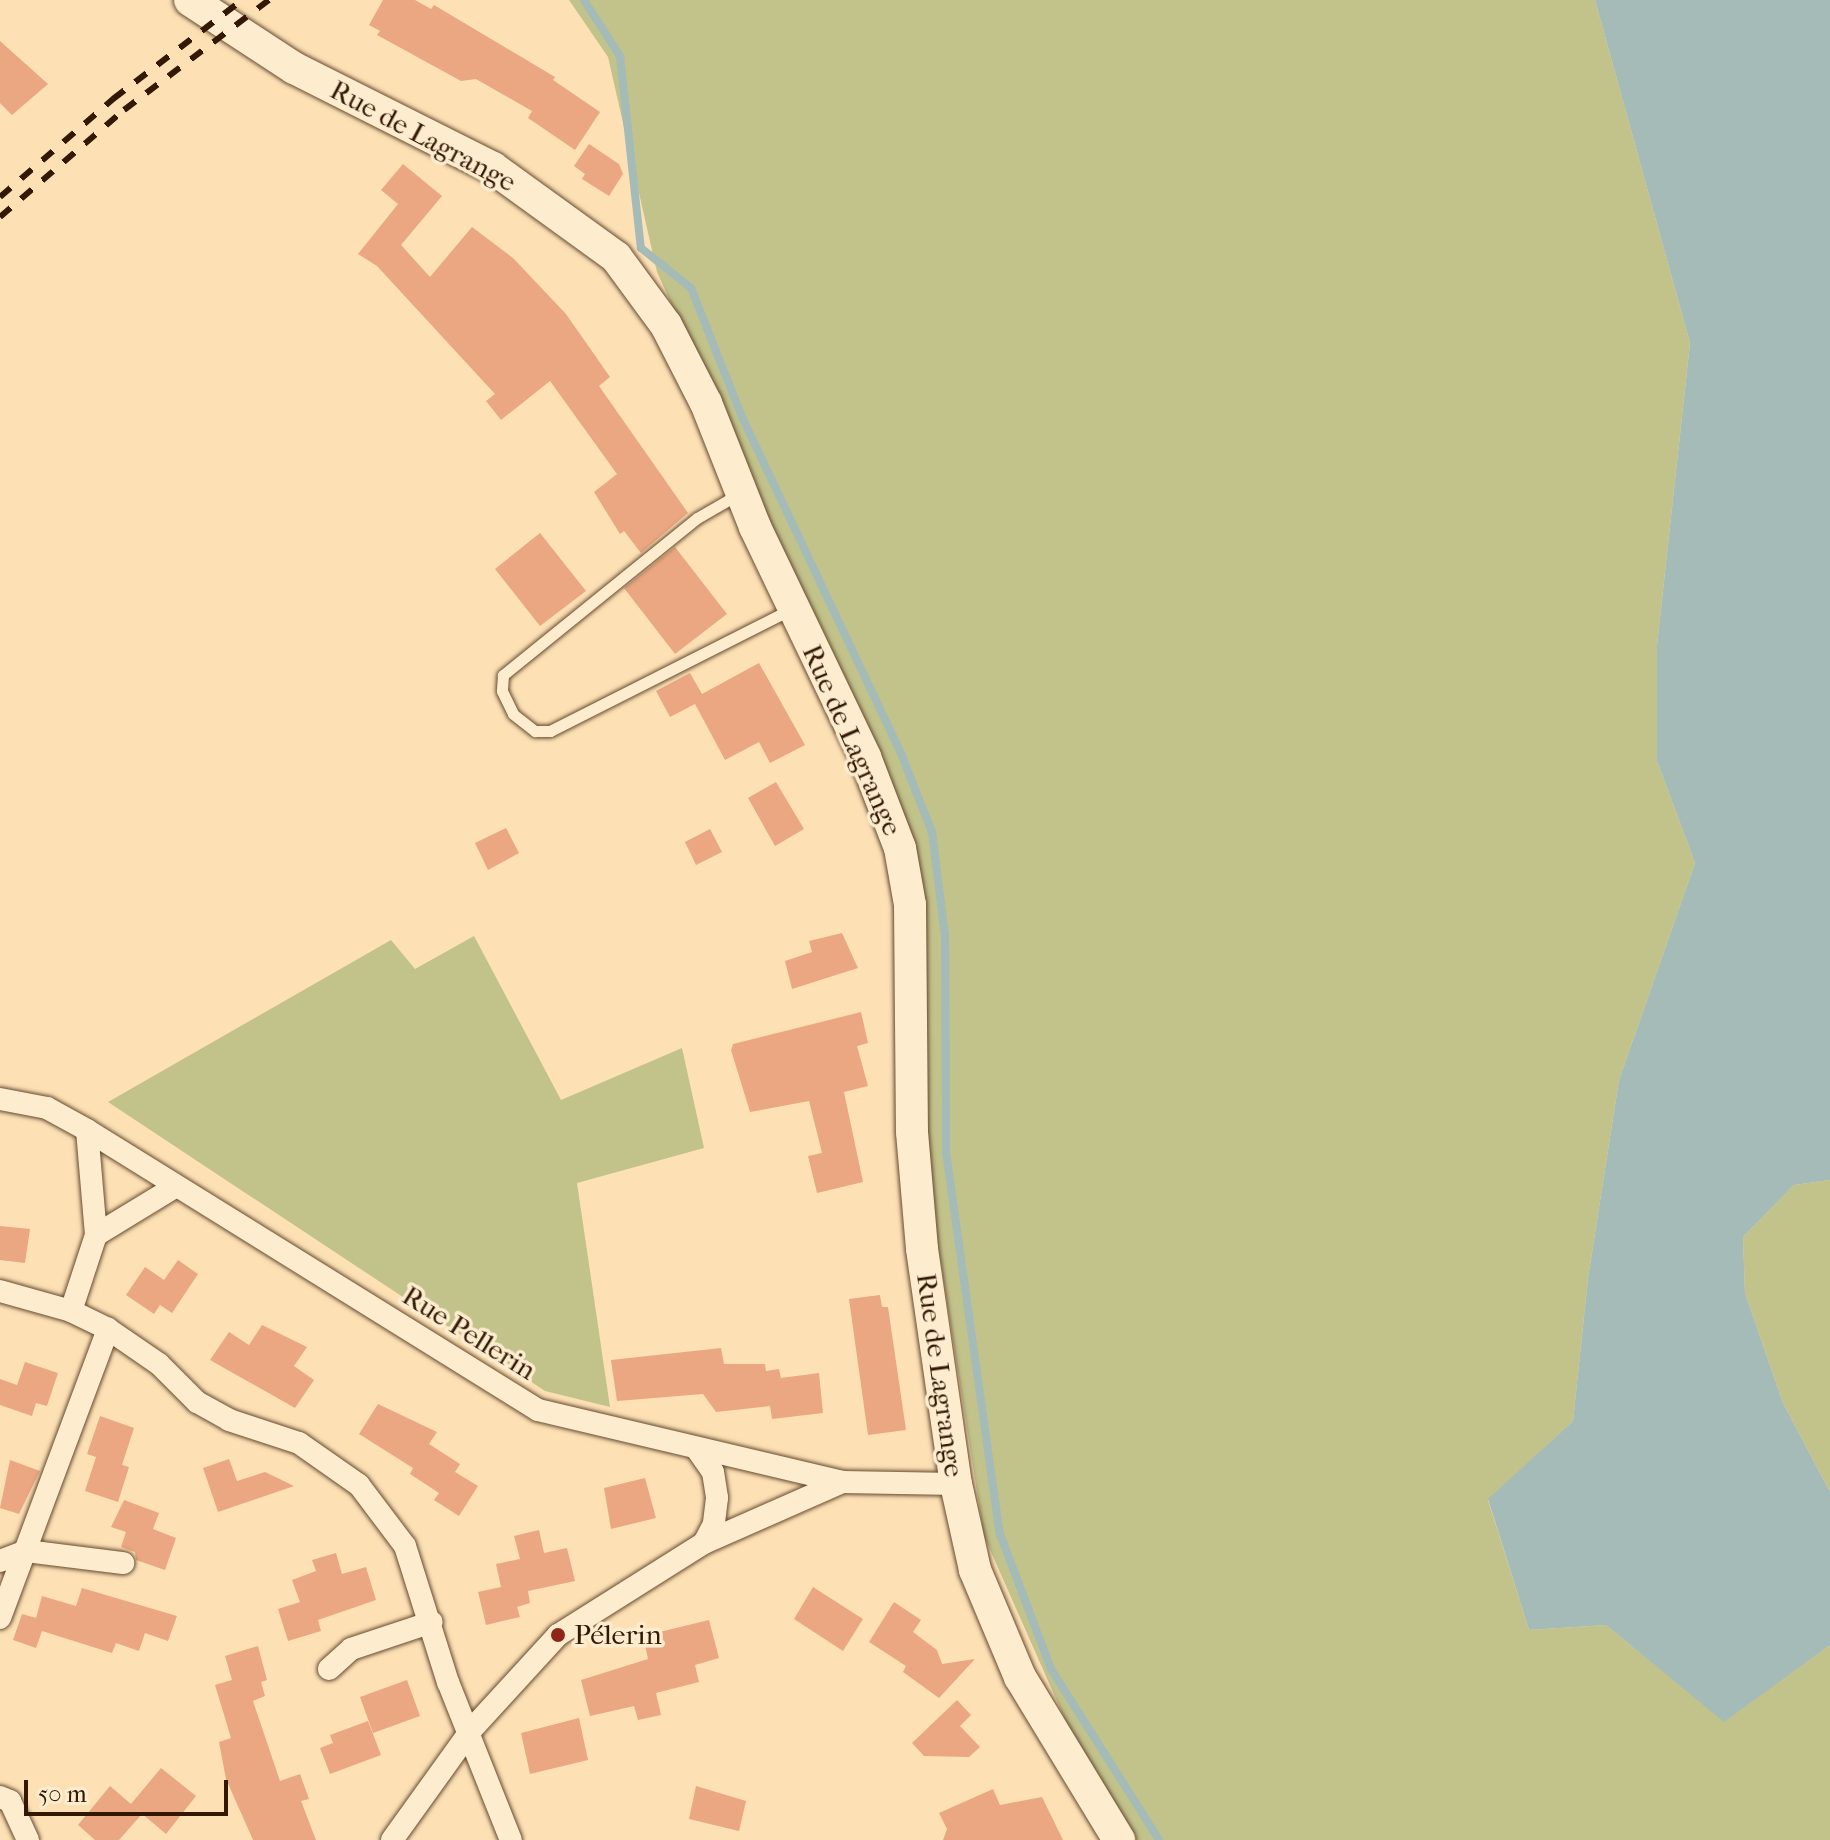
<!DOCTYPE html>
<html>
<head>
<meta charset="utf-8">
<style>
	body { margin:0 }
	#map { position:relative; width:1830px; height:1840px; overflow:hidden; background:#fde1b5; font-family:"IM FELL French Canon",serif }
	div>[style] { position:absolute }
	.green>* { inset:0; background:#c2c28b }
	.water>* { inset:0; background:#a4bbb7 }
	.stream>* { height:8px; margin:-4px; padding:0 4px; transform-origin:4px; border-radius:4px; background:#a4bbb7 }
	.building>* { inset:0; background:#eaa781 }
	.roads { filter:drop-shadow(0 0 2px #664a30) drop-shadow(0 0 2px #664a30) }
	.lane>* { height:11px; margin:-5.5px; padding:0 5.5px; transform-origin:5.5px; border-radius:5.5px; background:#feeccf }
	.street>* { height:22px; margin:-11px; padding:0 11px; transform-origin:11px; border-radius:11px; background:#feeccf }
	.secondary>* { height:32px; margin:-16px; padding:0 16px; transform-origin:16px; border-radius:16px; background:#feeccf }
	.rail>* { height:6px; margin-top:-3px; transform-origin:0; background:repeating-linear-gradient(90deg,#331804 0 14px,transparent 0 28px) }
	.dots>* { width:22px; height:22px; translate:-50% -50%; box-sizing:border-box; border:4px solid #feeccf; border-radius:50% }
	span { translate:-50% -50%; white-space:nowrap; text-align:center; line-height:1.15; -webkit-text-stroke:7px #feeccf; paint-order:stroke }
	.street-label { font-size:28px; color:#331804 }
	.poi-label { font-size:28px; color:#331804 }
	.left { translate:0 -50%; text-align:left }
	.scale { position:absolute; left:24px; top:1780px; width:204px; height:36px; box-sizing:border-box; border:4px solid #331804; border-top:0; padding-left:10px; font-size:24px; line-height:28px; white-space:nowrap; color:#331804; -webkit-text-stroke:6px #feeccf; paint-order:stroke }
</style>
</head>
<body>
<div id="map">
	<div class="green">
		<i style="clip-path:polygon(569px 0,1595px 0,1690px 343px,1657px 645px,1657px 761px,1695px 863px,1619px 1080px,1588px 1278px,1573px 1421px,1488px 1500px,1529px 1630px,1606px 1625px,1724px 1721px,1830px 1645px,1830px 1840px,1132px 1840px,1083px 1760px,984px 1536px,927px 1175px,913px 840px,657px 272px,608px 57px)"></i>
		<i style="clip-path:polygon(474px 936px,561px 1100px,682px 1048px,704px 1148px,577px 1183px,610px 1407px,545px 1391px,108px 1102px,391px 940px,415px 969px)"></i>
		<i style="clip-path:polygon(1830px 1180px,1830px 1492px,1783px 1403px,1745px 1293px,1743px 1237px,1794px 1185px)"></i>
	</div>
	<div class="water">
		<i style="clip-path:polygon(1595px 0,1830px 0,1830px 1180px,1794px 1185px,1743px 1237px,1745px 1293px,1783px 1403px,1830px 1492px,1830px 1645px,1724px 1722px,1606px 1625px,1529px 1630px,1488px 1499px,1573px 1421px,1588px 1278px,1619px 1080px,1695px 863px,1657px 761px,1657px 645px,1690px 343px)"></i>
	</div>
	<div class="stream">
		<i style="left:584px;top:0;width:67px;rotate:57.3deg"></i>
		<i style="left:620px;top:56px;width:193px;rotate:83.8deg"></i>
		<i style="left:641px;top:248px;width:64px;rotate:38.7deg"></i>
		<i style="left:691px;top:288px;width:139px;rotate:68.4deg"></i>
		<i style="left:742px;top:417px;width:375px;rotate:64.7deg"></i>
		<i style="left:902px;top:756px;width:82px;rotate:68.5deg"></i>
		<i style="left:932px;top:832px;width:105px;rotate:82.9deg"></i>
		<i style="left:945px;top:936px;width:216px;rotate:89.7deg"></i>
		<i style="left:946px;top:1152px;width:386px;rotate:82deg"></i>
		<i style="left:1000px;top:1534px;width:144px;rotate:69.3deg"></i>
		<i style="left:1051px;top:1669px;width:202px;rotate:57.7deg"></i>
	</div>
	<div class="building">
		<i style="clip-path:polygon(383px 0,415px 0,431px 9px,434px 5px,555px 77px,553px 80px,600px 112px,575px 150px,528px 118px,532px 111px,476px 79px,461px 81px,377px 35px,380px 31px,369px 25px)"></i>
		<i style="clip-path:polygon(0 41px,48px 84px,12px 115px,0 103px)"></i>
		<i style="clip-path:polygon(589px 144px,619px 164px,623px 174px,609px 196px,582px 179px,585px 174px,574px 166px)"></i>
		<i style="clip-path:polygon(403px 164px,442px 196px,401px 245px,430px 277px,472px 227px,513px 258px,566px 314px,610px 377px,599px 386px,688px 513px,641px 553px,624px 531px,620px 534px,594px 492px,617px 474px,550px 381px,501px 420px,486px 401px,495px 394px,377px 266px,358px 254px,398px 204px,381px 190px)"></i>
		<i style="clip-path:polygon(540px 533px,586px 591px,540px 626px,495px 569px)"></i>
		<i style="clip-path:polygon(675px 547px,727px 614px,675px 654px,624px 588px)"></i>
		<i style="clip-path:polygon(759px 663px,805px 745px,770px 763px,759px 742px,725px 760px,695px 704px,670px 717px,656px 691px,690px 673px,702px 694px)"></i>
		<i style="clip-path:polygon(776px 782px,804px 829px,775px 846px,748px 798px)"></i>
		<i style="clip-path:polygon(506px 828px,519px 853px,488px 870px,475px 843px)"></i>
		<i style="clip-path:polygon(710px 829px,722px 852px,696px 865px,685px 842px)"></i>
		<i style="clip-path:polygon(842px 933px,858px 968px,792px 989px,785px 961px,812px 952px,809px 941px)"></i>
		<i style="clip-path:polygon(861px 1012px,868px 1043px,857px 1046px,868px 1086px,844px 1092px,863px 1182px,817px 1193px,808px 1156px,822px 1153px,809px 1101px,750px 1112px,731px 1050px,733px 1044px)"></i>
		<i style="clip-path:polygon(0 1226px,30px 1229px,25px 1263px,0 1260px)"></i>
		<i style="clip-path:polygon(178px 1260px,198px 1274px,172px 1313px,160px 1305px,154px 1314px,126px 1295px,145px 1267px,164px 1280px)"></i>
		<i style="clip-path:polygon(880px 1295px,882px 1307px,888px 1307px,906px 1430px,868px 1435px,849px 1299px)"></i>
		<i style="clip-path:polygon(262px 1325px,307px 1347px,294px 1366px,314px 1380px,295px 1408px,210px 1360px,229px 1332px,249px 1345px)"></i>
		<i style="clip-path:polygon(721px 1348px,724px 1364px,765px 1364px,766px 1371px,779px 1369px,781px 1378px,819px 1373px,823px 1413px,772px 1419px,770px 1406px,716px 1412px,703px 1394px,617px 1401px,611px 1360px)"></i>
		<i style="clip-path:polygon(25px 1362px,58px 1373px,47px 1406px,36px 1403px,32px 1416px,0 1405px,0 1379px,17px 1385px)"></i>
		<i style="clip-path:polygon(378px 1404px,437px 1432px,429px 1444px,460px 1464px,455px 1472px,478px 1486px,459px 1516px,434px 1500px,439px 1493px,410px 1474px,413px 1468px,359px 1434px)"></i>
		<i style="clip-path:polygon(100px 1416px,134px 1428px,122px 1465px,129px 1467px,118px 1502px,85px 1491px,96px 1457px,87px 1454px)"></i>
		<i style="clip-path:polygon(229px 1459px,237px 1481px,265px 1472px,294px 1486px,218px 1512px,203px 1468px)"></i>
		<i style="clip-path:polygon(10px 1460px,40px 1471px,19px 1514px,0 1508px)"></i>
		<i style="clip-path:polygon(645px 1478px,656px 1518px,611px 1529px,604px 1488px)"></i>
		<i style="clip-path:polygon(124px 1500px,159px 1513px,153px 1529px,176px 1538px,165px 1570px,136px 1560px,135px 1552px,121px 1547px,126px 1532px,111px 1527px)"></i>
		<i style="clip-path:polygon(539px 1530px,544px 1553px,567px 1548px,575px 1581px,528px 1591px,530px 1603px,517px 1607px,520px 1617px,486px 1625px,478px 1592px,501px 1587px,496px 1564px,520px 1559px,514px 1536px)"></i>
		<i style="clip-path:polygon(336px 1553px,342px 1574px,366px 1567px,376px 1600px,318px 1620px,321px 1631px,288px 1641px,278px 1609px,300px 1602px,292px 1580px,316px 1571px,312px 1560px)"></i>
		<i style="clip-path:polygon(813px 1587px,863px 1619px,843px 1651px,794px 1619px)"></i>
		<i style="clip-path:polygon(82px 1588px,177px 1616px,168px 1641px,145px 1633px,139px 1651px,116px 1643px,112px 1653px,42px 1631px,36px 1648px,13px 1640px,22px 1614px,36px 1618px,42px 1596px,76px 1606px)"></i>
		<i style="clip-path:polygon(894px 1602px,921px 1620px,913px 1632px,937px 1650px,942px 1664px,975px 1659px,939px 1698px,903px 1672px,906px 1666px,869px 1642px)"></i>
		<i style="clip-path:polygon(709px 1620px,719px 1658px,695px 1665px,699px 1682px,656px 1693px,661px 1715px,638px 1720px,634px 1706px,590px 1716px,581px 1680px,648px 1659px,643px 1636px)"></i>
		<i style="clip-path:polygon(258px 1646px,267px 1680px,261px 1682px,265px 1696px,253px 1701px,280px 1781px,300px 1774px,309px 1799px,301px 1801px,316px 1840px,253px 1840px,226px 1779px,219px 1742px,231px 1738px,215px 1685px,232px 1680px,225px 1656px)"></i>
		<i style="clip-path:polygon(407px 1680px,420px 1716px,373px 1733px,360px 1697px)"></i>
		<i style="clip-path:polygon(957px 1700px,971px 1715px,960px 1726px,980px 1747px,969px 1757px,924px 1756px,912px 1743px)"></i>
		<i style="clip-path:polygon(579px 1718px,588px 1760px,530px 1774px,521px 1733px)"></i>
		<i style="clip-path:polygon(368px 1721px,381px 1755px,330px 1774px,320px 1748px,333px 1743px,330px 1735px)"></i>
		<i style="clip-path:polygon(161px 1768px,196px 1796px,166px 1834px,133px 1806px,142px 1814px,119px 1840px,95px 1840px,78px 1825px,110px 1786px,131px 1804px)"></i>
		<i style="clip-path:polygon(696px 1786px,746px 1801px,739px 1831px,689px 1819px)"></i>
		<i style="clip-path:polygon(993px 1789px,1000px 1805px,1042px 1797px,1063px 1840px,943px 1840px,947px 1829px,939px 1813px)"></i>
	</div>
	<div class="roads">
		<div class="lane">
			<i style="left:737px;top:495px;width:46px;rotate:150.1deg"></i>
			<i style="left:697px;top:518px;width:250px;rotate:141deg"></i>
			<i style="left:503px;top:675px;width:16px;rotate:94deg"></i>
			<i style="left:502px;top:691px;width:25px;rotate:64deg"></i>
			<i style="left:513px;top:714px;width:28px;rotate:38deg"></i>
			<i style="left:535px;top:731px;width:15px"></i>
			<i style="left:550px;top:731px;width:270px;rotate:-26.8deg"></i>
		</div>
		<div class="street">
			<i style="left:0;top:1099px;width:48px;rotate:10.8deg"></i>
			<i style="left:47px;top:1108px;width:46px;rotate:28.8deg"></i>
			<i style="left:87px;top:1130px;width:531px;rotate:31.83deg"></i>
			<i style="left:538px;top:1410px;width:312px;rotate:13.3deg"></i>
			<i style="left:842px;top:1482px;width:114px;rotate:1deg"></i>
			<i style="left:96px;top:1235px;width:92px;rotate:-31.3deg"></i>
			<i style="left:0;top:1291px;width:74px;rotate:15.7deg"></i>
			<i style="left:71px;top:1311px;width:41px;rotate:25.9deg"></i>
			<i style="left:108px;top:1329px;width:62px;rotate:34.5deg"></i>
			<i style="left:159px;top:1364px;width:54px;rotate:45deg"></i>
			<i style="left:197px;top:1402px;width:37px;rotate:29deg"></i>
			<i style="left:229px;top:1420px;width:74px;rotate:18.2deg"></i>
			<i style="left:299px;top:1443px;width:73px;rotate:35deg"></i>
			<i style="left:359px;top:1485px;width:76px;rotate:53deg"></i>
			<i style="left:405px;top:1546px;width:143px;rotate:72.5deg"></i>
			<i style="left:448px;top:1682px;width:170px;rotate:68.3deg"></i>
			<i style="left:71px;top:1311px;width:80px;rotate:-71.8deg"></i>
			<i style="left:96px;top:1235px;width:105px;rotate:-94.9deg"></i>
			<i style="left:696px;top:1448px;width:29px;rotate:55deg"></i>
			<i style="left:713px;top:1472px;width:26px;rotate:81deg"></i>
			<i style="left:717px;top:1498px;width:26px;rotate:97deg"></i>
			<i style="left:714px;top:1524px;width:21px;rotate:118deg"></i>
			<i style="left:0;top:1561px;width:28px;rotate:-21deg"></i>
			<i style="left:26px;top:1551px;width:98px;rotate:7.1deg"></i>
			<i style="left:0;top:1618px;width:309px;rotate:-69.5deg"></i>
			<i style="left:329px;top:1669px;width:30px;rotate:-42deg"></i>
			<i style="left:351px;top:1649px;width:85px;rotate:-18.4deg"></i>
			<i style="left:0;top:1797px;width:11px;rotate:22deg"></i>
			<i style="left:10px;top:1801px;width:43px;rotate:65.2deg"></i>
			<i style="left:392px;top:1840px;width:135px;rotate:-54.3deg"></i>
			<i style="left:471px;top:1730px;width:129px;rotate:-47.5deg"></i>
			<i style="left:558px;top:1635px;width:173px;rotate:-32.2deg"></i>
			<i style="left:704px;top:1543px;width:151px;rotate:-23.8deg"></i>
		</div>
		<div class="secondary">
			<i style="left:190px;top:0;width:124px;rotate:33.2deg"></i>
			<i style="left:294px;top:68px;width:223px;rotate:26.7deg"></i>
			<i style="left:493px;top:168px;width:152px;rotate:35.9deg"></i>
			<i style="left:616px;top:257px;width:84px;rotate:53.7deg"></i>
			<i style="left:666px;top:325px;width:88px;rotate:62.9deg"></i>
			<i style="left:706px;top:403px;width:133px;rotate:68.4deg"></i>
			<i style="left:755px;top:527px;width:255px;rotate:64.4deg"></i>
			<i style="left:865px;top:757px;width:97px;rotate:69deg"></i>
			<i style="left:900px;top:848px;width:58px;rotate:80deg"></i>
			<i style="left:910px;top:905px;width:227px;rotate:89.5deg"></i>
			<i style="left:912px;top:1132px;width:117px;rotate:85.1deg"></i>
			<i style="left:922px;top:1249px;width:237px;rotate:81.8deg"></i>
			<i style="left:956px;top:1484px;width:88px;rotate:77.5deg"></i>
			<i style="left:975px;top:1570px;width:116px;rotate:67.2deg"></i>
			<i style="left:1020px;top:1677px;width:191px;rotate:58.7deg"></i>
		</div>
	</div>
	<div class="rail">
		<i style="left:0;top:197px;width:150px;rotate:-40.9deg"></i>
		<i style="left:113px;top:99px;width:163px;rotate:-37.5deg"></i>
		<i style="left:0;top:217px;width:164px;rotate:-40.8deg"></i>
		<i style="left:124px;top:110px;width:182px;rotate:-37.2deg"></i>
	</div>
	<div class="dots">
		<i style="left:558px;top:1635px;background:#8f2418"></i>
	</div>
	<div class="street-label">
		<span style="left:423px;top:136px;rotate:28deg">Rue de Lagrange</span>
		<span style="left:852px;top:740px;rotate:66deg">Rue de Lagrange</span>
		<span style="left:469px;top:1333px;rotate:32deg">Rue Pellerin</span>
		<span style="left:940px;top:1375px;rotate:82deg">Rue de Lagrange</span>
	</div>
	<div class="poi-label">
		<span class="left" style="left:574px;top:1635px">Pélerin</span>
	</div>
	<div class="scale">50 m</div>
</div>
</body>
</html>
